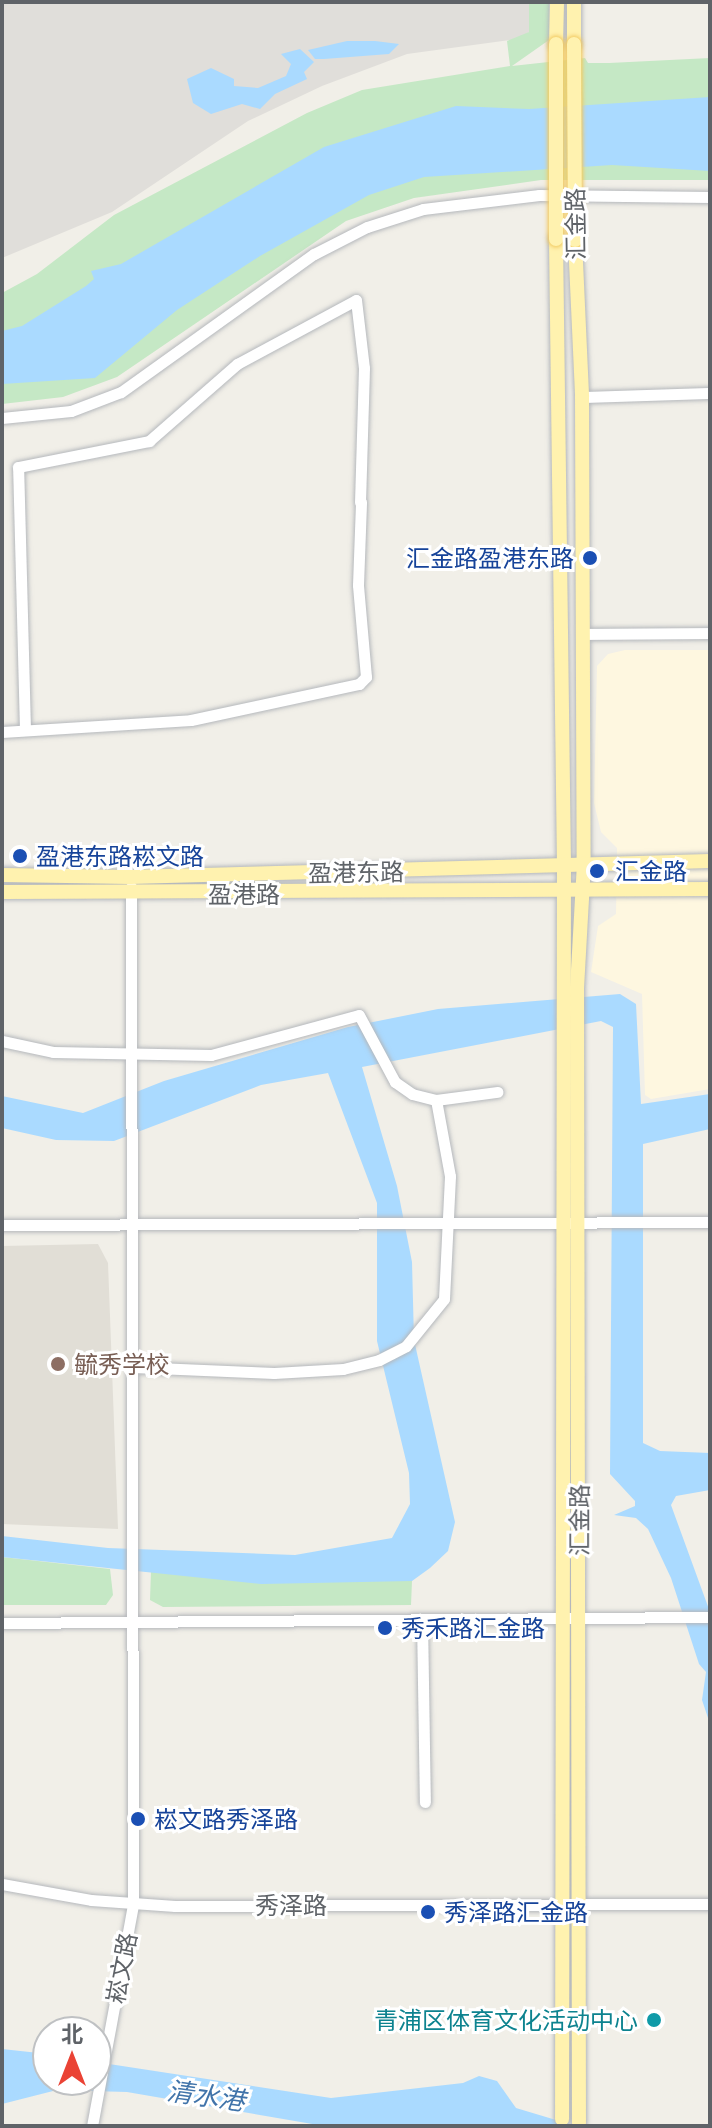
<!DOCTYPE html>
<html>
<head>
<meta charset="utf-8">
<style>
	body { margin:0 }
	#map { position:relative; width:712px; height:2128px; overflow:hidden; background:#f1efe8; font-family:Commissioner,"Noto Sans SC",sans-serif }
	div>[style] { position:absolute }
	.commercial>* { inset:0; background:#fef7e0 }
	.industrial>* { inset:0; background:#e0deda }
	.education>* { inset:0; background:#e1ded6 }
	.green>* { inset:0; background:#c5e8c5 }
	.water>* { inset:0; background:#aadaff }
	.roads { filter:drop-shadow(0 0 2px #b5b8bc) drop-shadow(0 0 2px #b5b8bc) }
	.minor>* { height:11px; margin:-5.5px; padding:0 5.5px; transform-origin:5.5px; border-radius:5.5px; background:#fff }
	.major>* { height:14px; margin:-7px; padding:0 7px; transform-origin:7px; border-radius:7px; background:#fff2af }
	.bridges { filter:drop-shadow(0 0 2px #f2c960) drop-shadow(0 0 2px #f2c960) }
	.major-bridge>* { height:14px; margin:-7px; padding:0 7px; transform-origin:7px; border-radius:7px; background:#fff2af }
	.dots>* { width:22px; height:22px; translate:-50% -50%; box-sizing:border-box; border:4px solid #fff; border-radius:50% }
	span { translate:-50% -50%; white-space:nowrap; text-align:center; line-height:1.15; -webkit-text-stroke:6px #fff; paint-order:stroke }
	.street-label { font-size:24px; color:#5f6368 }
	.transit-label { font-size:24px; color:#164399 }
	.right { translate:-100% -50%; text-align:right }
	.left { translate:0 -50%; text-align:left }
	.education-label { font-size:24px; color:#785e54 }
	.culture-label { font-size:24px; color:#0d838f }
	.water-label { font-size:26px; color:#4174aa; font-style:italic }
	.frame { position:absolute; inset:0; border:4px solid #5f6368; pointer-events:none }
	.north { position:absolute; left:32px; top:2016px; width:80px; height:80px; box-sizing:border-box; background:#fff; border:2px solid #bfc1c3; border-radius:50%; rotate:0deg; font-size:22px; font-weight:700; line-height:32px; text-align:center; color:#5f6368 }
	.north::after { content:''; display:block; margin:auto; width:28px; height:36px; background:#ea4335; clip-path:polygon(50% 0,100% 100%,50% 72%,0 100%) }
</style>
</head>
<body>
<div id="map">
	<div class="commercial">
		<i style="clip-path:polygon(625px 650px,710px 650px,710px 1089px,651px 1099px,645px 1095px,642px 994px,591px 972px,598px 926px,616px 914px,617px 848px,601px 832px,594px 803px,597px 666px,608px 654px)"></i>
	</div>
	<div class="industrial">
		<i style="clip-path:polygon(2px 2px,529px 2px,529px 32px,518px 39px,407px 54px,322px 86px,248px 121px,112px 212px,2px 258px)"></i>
	</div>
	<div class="education">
		<i style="clip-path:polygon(98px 1244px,108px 1263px,118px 1529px,2px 1524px,2px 1246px)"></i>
	</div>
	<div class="green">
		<i style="clip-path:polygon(529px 2px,549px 2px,549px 40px,512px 66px,585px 58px,588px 63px,609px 63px,710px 58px,710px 180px,541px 180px,414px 198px,346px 221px,117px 377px,63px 397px,2px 404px,2px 293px,37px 274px,114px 215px,307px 113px,362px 90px,510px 66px,507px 41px,529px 32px)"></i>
		<i style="clip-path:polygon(2px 1557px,110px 1569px,113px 1595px,106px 1605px,2px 1605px)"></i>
		<i style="clip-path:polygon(151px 1571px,412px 1581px,411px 1605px,163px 1607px,150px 1600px)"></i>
	</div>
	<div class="water">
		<i style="clip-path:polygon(347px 41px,375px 41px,399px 44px,389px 54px,324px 59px,315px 59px,308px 50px)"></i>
		<i style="clip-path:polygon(300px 49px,314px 62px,304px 72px,307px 79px,275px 94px,260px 109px,242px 104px,211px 114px,193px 103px,187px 79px,211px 68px,234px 79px,234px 86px,258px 88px,286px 76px,291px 64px,281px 54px)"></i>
		<i style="clip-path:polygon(710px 97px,710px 171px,612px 165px,424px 177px,369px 195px,260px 256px,177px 310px,95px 378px,2px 384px,2px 331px,22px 326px,86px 286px,94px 279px,91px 271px,121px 264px,324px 147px,456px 106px,529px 109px)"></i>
		<i style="clip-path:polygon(620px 994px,636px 1004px,641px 1104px,710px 1094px,710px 1129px,643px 1144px,643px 1443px,660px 1451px,710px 1453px,710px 1490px,676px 1496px,671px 1505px,710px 1612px,710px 1724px,702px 1700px,706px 1672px,699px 1664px,671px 1578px,648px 1529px,636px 1518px,614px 1515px,635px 1506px,635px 1501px,610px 1474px,613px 1027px,601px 1021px,362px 1067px,397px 1186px,412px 1262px,414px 1340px,455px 1522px,448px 1551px,430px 1568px,412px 1581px,261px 1584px,2px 1557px,2px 1536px,108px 1548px,295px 1555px,392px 1538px,410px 1504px,409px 1473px,377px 1341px,377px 1203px,328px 1073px,261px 1085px,114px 1141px,56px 1140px,2px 1128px,2px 1096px,83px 1113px,164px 1081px,348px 1027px,438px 1009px)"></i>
		<i style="clip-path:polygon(2px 2049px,48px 2054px,48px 2080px,96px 2080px,96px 2062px,331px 2098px,463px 2083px,479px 2076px,497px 2081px,516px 2108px,576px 2126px,324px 2126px,127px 2092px,57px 2090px,2px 2104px)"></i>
	</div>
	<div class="roads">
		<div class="minor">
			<i style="left:582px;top:397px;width:128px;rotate:-1.8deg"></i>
			<i style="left:2px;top:418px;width:69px;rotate:-5.8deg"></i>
			<i style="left:71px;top:411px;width:53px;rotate:-20.8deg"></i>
			<i style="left:121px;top:392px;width:237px;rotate:-35.6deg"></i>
			<i style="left:314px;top:254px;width:59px;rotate:-27deg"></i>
			<i style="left:367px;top:227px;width:59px;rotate:-17.8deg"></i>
			<i style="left:423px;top:209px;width:117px;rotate:-6.9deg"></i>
			<i style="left:539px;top:195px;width:171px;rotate:0.7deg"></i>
			<i style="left:582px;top:634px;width:128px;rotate:-0.4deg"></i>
			<i style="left:25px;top:730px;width:263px;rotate:-91.5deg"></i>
			<i style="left:18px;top:467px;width:134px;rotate:-11.2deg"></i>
			<i style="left:149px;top:441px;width:117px;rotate:-41.2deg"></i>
			<i style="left:237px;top:364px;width:135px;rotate:-28.3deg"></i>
			<i style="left:356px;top:300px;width:68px;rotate:83.3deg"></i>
			<i style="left:364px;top:368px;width:134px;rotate:91.7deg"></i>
			<i style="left:2px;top:732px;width:189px;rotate:-3.6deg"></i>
			<i style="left:191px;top:720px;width:172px;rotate:-12.1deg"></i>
			<i style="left:359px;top:684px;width:10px;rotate:-45deg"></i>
			<i style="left:366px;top:677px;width:92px;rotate:-95deg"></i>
			<i style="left:358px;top:585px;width:83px;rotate:-87.9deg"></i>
			<i style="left:2px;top:1041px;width:52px;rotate:12.2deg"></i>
			<i style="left:53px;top:1052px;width:158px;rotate:1.1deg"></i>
			<i style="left:211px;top:1055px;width:153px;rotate:-15.1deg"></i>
			<i style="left:359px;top:1015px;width:76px;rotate:61.8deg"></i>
			<i style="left:395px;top:1082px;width:21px;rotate:35deg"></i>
			<i style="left:412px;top:1094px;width:25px;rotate:14deg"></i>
			<i style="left:436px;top:1100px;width:62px;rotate:-7.5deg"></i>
			<i style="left:2px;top:1225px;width:708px;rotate:-0.24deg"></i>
			<i style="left:133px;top:1367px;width:141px;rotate:2.4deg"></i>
			<i style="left:274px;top:1373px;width:69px;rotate:-3.3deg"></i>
			<i style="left:343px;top:1369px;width:37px;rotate:-14deg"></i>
			<i style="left:379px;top:1360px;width:30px;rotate:-27deg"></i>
			<i style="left:406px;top:1346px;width:60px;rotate:-51deg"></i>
			<i style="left:444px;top:1299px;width:123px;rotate:-87.2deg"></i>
			<i style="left:450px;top:1176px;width:77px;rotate:-100.4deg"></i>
			<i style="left:422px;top:1619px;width:183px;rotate:89.1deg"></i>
			<i style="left:2px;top:1623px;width:708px;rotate:-0.49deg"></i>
			<i style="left:2px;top:1884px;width:90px;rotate:10.2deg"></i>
			<i style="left:91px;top:1900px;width:84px;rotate:4.1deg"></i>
			<i style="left:175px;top:1906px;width:535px;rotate:-0.21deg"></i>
			<i style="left:92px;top:2126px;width:226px;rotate:-79.5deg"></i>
			<i style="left:133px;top:1904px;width:1017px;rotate:-90.11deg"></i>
		</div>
		<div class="major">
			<i style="left:556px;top:44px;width:42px;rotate:-88.6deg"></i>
			<i style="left:574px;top:44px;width:42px;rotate:-90deg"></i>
			<i style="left:556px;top:239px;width:625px;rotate:89.27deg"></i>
			<i style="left:564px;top:864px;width:1255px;rotate:90.09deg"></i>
			<i style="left:575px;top:240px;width:157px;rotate:87.4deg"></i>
			<i style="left:582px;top:397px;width:466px;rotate:89.8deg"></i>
			<i style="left:584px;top:863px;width:125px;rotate:93.2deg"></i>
			<i style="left:577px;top:988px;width:1135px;rotate:89.9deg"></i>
			<i style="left:2px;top:875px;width:128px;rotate:0.9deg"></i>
			<i style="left:130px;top:877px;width:580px;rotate:-1.58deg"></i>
			<i style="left:2px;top:892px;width:708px;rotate:-0.24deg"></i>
		</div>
	</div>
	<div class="bridges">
		<div class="major-bridge">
			<i style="left:574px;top:44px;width:196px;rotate:89.7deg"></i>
			<i style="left:556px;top:239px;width:195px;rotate:-90deg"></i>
		</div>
	</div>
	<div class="dots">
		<i style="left:590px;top:558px;background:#1a4fb4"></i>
		<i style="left:20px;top:856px;background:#1a4fb4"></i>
		<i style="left:597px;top:871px;background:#1a4fb4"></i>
		<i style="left:58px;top:1364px;background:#8d6e63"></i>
		<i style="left:385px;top:1628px;background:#1a4fb4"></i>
		<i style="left:138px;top:1819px;background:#1a4fb4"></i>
		<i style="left:428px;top:1912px;background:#1a4fb4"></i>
		<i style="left:654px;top:2020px;background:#0f9aa8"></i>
	</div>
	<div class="street-label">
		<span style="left:575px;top:224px;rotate:-91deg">汇金路</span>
		<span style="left:356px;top:872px;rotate:-1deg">盈港东路</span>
		<span style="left:244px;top:894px">盈港路</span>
		<span style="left:579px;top:1520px;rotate:-90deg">汇金路</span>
		<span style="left:291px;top:1905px">秀泽路</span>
		<span style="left:121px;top:1968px;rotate:-79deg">崧文路</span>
	</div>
	<div class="transit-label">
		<span class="right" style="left:574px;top:558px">汇金路盈港东路</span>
		<span class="left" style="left:36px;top:856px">盈港东路崧文路</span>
		<span class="left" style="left:615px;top:871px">汇金路</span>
		<span class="left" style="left:401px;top:1628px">秀禾路汇金路</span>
		<span class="left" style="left:154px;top:1819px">崧文路秀泽路</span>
		<span class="left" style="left:444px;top:1912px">秀泽路汇金路</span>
	</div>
	<div class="education-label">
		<span class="left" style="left:74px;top:1364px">毓秀学校</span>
	</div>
	<div class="culture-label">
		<span class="right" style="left:638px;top:2020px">青浦区体育文化活动中心</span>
	</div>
	<div class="water-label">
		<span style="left:206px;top:2095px;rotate:8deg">清水港</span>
	</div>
	<div class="frame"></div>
	<div class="north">北</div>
</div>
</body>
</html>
